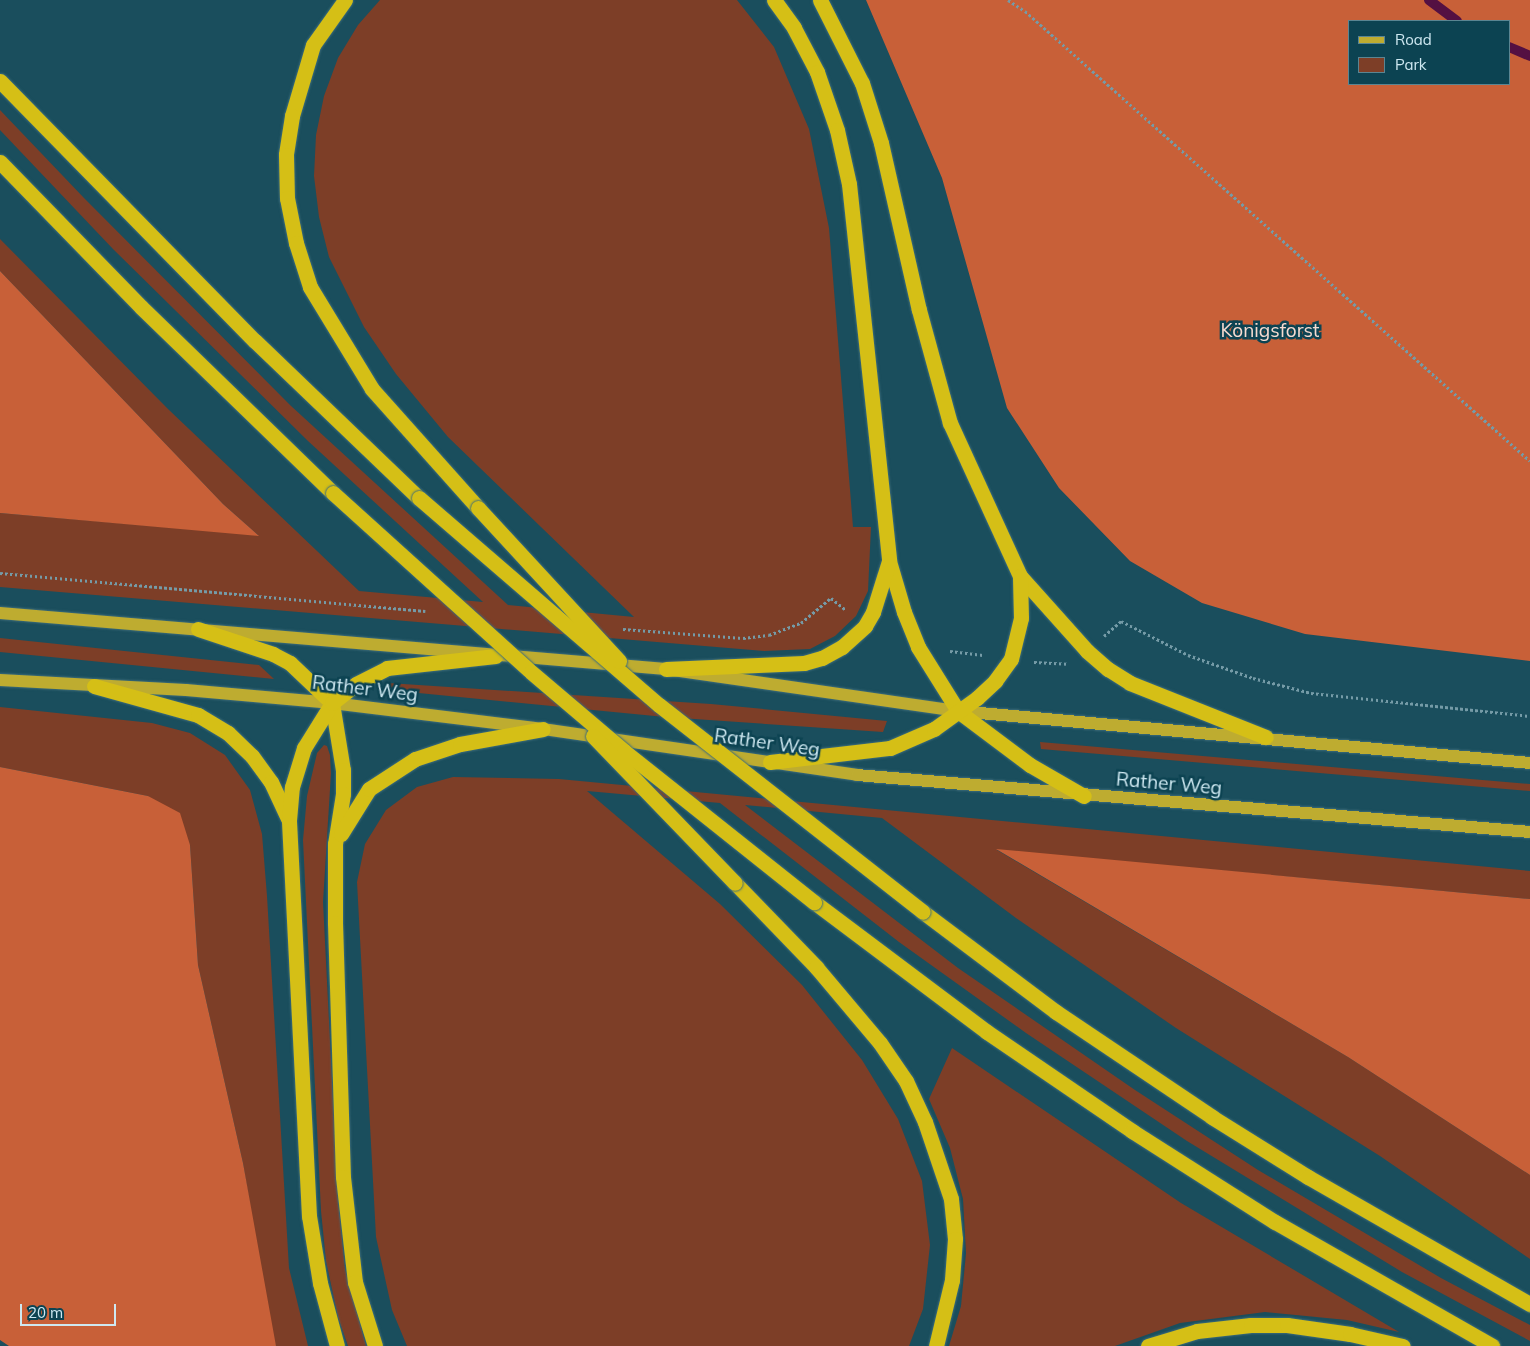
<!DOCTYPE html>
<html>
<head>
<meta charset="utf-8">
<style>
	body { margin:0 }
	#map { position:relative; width:1530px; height:1346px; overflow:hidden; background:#1a4e5d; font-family:Mulish,sans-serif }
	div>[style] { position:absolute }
	.green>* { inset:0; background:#7d3e27 }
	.forest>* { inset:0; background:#c86038 }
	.stream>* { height:10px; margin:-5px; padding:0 5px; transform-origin:5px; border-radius:5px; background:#541042 }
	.path>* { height:3px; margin-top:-1.5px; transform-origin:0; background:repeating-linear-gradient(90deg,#759ba7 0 2.5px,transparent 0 5px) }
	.roads { filter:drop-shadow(0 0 1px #3e6d7b) drop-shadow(0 0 1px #3e6d7b) }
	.major>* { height:12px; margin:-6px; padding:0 6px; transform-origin:6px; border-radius:6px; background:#beac30 }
	.highway>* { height:15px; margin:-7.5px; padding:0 7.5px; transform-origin:7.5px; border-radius:7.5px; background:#d5bf16 }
	.bridges { filter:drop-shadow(0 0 1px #3e6d7b) drop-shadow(0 0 1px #3e6d7b) }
	.highway-bridge>* { height:15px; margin:-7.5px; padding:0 7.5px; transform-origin:7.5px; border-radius:7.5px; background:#d5bf16 }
	span { translate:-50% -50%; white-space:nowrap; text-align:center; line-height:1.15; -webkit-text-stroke:5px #0c4352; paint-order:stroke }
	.park-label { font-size:19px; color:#f7dbd0 }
	.street-label { font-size:19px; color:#cee8f1 }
	.legend { position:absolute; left:1348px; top:20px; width:162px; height:65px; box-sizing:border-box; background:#0c4352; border:1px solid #5a8592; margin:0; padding:6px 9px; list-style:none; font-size:15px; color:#cee8f1 }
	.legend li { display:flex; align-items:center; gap:10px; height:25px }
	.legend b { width:25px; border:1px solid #5a8592 }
	.scale { position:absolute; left:20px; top:1304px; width:96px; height:22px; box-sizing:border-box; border:2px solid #cee8f1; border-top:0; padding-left:6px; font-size:15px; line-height:18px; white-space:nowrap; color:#cee8f1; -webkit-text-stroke:4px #0c4352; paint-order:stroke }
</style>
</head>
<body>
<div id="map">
	<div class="green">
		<i style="clip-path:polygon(380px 0,737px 0,774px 47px,809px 129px,829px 228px,853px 527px,871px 527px,868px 591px,856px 616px,835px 636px,810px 649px,764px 651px,0 587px,0 513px,258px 535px,223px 504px,0 271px,0 239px,168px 409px,359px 591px,483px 602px,308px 441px,113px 249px,0 130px,0 110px,84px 198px,290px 405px,508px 605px,634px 617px,448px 437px,396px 374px,364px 327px,329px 257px,319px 217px,314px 176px,316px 135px,324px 96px,338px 58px,358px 25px)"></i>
		<i style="clip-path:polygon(0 638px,259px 665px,274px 679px,0 652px)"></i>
		<i style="clip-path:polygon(388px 683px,711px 704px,887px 721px,883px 732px,665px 717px,388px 690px)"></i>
		<i style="clip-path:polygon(0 707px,152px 723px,190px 733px,225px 755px,250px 790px,262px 834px,267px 896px,289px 1268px,308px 1346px,276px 1346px,271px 1333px,243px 1163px,198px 965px,190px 845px,148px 796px,0 767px)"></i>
		<i style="clip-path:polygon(1040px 742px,1530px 784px,1530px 791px,1041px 749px)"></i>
		<i style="clip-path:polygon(324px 745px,327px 746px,330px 755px,331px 773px,323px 902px,338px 1200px,345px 1269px,366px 1346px,348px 1346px,338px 1317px,326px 1261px,321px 1211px,303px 840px,307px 796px,317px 753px)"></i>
		<i style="clip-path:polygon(453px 777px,559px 779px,1530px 871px,1530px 899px,997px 850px,1348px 1057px,1530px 1175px,1530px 1259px,1380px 1156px,1176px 1028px,1016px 918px,882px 818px,745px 805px,958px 968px,1135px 1090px,1258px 1170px,1441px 1278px,1530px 1325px,1530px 1341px,1402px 1272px,1187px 1141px,1026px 1033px,899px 942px,720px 803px,587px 791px,720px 904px,802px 985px,862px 1060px,898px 1119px,922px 1181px,930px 1245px,923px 1309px,909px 1346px,407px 1346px,392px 1310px,376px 1237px,357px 882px,365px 844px,386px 810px,417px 787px)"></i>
		<i style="clip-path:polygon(952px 1048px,1181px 1203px,1399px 1332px,1347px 1320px,1265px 1312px,1180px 1323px,1115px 1346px,949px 1346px,961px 1306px,966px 1253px,963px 1199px,950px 1148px,929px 1099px)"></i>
	</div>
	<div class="forest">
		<i style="clip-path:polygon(evenodd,866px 0,1530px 0,1530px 661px,1305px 634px,1202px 603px,1130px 561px,1059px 488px,1007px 408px,942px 178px,866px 0,1349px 21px,1509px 21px,1509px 84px,1349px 84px,1349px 21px)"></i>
		<i style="clip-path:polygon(0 271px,223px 504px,259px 536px,0 513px)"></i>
		<i style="clip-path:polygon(0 767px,148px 796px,180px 813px,190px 845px,198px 965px,243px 1163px,276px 1346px,9px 1346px,0 1340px)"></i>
		<i style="clip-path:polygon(996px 849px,1530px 899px,1530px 1175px,1348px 1057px)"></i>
	</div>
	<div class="stream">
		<i style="left:1429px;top:0;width:35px;rotate:37deg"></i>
		<i style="left:1509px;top:47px;width:23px;rotate:23deg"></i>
	</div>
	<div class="path">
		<i style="left:1008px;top:0;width:20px;rotate:33deg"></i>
		<i style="left:1025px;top:11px;width:676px;rotate:41.7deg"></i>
		<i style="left:0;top:573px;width:427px;rotate:5.1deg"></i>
		<i style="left:623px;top:629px;width:120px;rotate:4.3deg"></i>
		<i style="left:743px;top:638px;width:26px;rotate:-7deg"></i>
		<i style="left:769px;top:635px;width:34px;rotate:-21deg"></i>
		<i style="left:801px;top:623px;width:39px;rotate:-40deg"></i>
		<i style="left:831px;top:598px;width:19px;rotate:39deg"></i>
		<i style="left:1104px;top:636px;width:23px;rotate:-41deg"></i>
		<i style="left:1121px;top:621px;width:75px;rotate:26.9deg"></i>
		<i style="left:1188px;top:655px;width:69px;rotate:19.5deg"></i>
		<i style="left:1253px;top:678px;width:60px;rotate:14.5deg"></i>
		<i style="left:1311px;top:693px;width:220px;rotate:6deg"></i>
		<i style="left:950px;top:651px;width:33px;rotate:7deg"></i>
		<i style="left:1034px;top:662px;width:33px;rotate:3deg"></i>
	</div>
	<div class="roads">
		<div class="major">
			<i style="left:0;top:613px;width:668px;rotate:4.81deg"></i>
			<i style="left:666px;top:669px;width:295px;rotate:8.2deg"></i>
			<i style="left:958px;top:711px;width:574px;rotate:5.19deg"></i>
			<i style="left:0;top:680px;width:186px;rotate:3.1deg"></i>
			<i style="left:186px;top:690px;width:147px;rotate:5.1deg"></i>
			<i style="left:332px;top:703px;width:213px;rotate:7deg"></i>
			<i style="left:543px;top:729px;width:317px;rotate:8.3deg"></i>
			<i style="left:857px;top:775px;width:675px;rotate:4.84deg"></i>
		</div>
		<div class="highway">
			<i style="left:345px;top:0;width:55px;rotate:125.4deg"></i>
			<i style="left:313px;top:45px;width:74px;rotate:106.5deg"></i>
			<i style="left:292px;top:116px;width:39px;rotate:99deg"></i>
			<i style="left:286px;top:155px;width:43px;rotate:88.7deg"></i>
			<i style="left:287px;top:198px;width:46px;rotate:78.7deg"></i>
			<i style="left:296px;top:243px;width:46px;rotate:72.3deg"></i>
			<i style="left:310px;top:287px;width:119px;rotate:58.7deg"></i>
			<i style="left:372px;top:389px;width:159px;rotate:48.3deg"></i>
			<i style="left:774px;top:0;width:34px;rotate:54deg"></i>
			<i style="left:794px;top:28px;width:50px;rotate:62.4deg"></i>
			<i style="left:817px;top:72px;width:61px;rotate:71deg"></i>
			<i style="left:837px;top:130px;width:55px;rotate:77.5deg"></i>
			<i style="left:849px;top:184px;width:379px;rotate:83.9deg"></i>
			<i style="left:889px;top:561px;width:53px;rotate:73.6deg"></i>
			<i style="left:904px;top:612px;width:38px;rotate:68deg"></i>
			<i style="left:918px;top:647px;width:75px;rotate:58deg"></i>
			<i style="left:958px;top:711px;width:90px;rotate:36.9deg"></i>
			<i style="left:1030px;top:765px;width:62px;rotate:29.9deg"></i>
			<i style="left:820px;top:0;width:93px;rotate:63.2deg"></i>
			<i style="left:862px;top:83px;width:63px;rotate:72.4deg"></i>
			<i style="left:881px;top:143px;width:171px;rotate:77.2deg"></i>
			<i style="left:919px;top:310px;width:117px;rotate:74.7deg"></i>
			<i style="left:950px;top:423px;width:168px;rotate:65.4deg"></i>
			<i style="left:1020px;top:576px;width:101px;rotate:48.2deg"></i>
			<i style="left:1087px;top:651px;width:28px;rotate:41deg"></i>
			<i style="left:1108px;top:669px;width:26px;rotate:32deg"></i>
			<i style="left:1130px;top:683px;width:146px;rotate:21.7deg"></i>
			<i style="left:0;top:81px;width:364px;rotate:45.6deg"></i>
			<i style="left:255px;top:341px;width:227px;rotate:43.8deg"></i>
			<i style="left:0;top:162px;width:202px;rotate:45.8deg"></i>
			<i style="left:141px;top:307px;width:267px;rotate:44.1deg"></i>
			<i style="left:198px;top:629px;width:79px;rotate:18.4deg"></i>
			<i style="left:273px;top:654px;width:19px;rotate:28deg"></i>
			<i style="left:290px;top:663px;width:58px;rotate:43.6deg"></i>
			<i style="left:332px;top:703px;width:68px;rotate:80.7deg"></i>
			<i style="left:343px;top:770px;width:24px;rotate:90deg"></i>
			<i style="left:343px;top:794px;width:51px;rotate:99.1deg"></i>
			<i style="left:335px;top:844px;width:79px;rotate:90deg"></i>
			<i style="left:335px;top:923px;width:254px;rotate:88.2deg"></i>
			<i style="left:343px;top:1177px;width:106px;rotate:83.5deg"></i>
			<i style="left:355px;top:1282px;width:67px;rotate:72.6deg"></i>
			<i style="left:666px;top:669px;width:138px;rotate:-2.5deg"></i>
			<i style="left:804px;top:663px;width:19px;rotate:-16deg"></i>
			<i style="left:822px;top:658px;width:23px;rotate:-29deg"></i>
			<i style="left:842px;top:647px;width:31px;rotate:-42deg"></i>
			<i style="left:865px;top:626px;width:16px;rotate:-60deg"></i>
			<i style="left:873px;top:612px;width:53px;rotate:-72.6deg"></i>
			<i style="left:94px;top:686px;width:108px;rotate:15.6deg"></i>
			<i style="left:198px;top:715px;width:35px;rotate:31deg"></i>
			<i style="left:228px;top:733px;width:33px;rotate:44deg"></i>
			<i style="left:252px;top:756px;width:32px;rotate:54deg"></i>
			<i style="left:271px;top:782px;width:40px;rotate:65deg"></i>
			<i style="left:770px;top:762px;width:121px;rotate:-6.7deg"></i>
			<i style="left:890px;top:748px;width:48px;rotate:-23.4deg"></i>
			<i style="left:934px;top:729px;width:53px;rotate:-35.8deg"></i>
			<i style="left:977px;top:698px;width:25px;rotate:-43deg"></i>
			<i style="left:995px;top:681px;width:27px;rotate:-54deg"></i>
			<i style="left:1011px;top:659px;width:42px;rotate:-76.3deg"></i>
			<i style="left:1021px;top:618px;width:42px;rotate:-91.4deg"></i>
			<i style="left:341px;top:834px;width:53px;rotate:-58.1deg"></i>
			<i style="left:369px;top:789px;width:55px;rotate:-33.1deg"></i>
			<i style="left:415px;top:759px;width:47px;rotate:-18.4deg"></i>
			<i style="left:460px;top:744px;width:84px;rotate:-10.2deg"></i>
			<i style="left:735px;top:883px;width:117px;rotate:46deg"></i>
			<i style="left:816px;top:967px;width:99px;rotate:49.9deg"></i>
			<i style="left:880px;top:1043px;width:46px;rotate:55.6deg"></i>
			<i style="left:906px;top:1081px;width:45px;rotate:65.1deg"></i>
			<i style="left:925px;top:1122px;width:81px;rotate:71.3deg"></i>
			<i style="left:951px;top:1199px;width:40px;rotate:84.3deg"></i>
			<i style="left:955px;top:1239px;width:41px;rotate:94.2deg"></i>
			<i style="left:952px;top:1280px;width:68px;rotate:103.6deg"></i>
			<i style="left:814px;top:902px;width:216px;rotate:36.9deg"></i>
			<i style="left:987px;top:1032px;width:176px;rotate:34.3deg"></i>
			<i style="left:1132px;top:1131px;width:169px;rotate:32.5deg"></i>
			<i style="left:1275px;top:1222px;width:250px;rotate:29.7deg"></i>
			<i style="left:923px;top:912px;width:166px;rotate:36.9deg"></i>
			<i style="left:1056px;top:1012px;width:188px;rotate:33.9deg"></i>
			<i style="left:1212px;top:1117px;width:113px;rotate:32deg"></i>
			<i style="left:1308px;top:1177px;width:256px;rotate:29.8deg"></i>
			<i style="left:337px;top:1346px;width:65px;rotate:-105.1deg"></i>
			<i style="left:320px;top:1283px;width:68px;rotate:-99.3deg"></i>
			<i style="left:309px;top:1216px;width:397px;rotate:-92.9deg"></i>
			<i style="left:289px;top:820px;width:33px;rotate:-85deg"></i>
			<i style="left:292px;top:787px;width:41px;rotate:-72.9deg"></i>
			<i style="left:304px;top:748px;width:53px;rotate:-58.1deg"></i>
			<i style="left:332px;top:703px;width:31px;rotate:-38deg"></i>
			<i style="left:356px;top:684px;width:35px;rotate:-27deg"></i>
			<i style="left:387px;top:668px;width:109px;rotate:-6.3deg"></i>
			<i style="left:1148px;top:1346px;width:51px;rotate:-17deg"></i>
			<i style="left:1197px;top:1331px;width:54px;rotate:-6.3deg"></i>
			<i style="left:1251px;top:1325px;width:36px"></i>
			<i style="left:1287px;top:1325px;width:64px;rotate:8.1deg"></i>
			<i style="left:1350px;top:1334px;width:54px;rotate:12.8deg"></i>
		</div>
	</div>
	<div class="bridges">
		<div class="highway-bridge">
			<i style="left:333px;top:493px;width:264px;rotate:42.1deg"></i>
			<i style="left:419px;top:498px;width:317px;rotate:40.8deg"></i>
			<i style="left:659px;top:705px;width:335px;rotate:38.1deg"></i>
			<i style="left:478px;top:508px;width:208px;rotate:47.3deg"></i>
			<i style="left:531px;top:672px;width:122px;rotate:40.3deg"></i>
			<i style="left:624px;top:751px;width:243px;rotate:38.5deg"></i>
			<i style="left:593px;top:736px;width:204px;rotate:46deg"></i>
		</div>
	</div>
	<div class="park-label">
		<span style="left:1270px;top:331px">Königsforst</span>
	</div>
	<div class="street-label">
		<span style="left:365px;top:689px;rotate:7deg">Rather Weg</span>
		<span style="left:767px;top:743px;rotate:8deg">Rather Weg</span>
		<span style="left:1169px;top:784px;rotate:5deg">Rather Weg</span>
	</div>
	<ul class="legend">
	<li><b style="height:6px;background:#beac30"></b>Road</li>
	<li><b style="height:14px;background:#7d3e27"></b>Park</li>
	</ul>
	<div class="scale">20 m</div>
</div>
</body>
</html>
